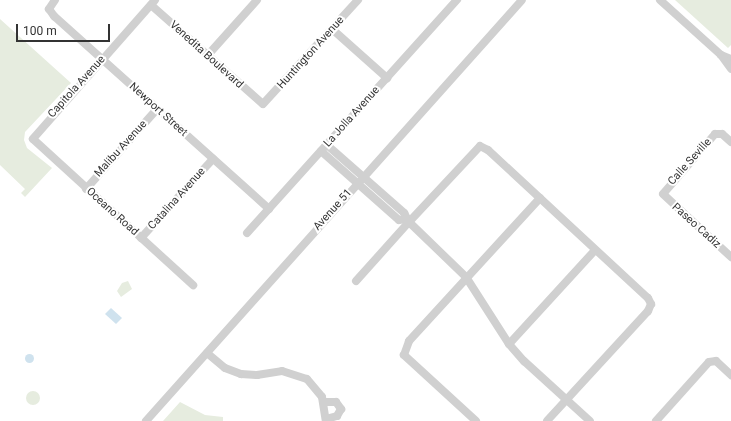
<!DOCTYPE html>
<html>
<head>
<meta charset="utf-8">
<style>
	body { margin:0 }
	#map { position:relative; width:731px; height:421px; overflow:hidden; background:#fff; font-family:Roboto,sans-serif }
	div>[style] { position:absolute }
	.green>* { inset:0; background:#e6ecdf }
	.round { border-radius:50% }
	.water>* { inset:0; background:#cfe2ee }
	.minor>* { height:8px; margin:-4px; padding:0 4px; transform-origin:4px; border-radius:4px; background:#d0d0d0 }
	span { translate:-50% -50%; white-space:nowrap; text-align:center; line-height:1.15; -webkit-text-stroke:4px #fff; paint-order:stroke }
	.street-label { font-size:11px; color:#333 }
	.scale { position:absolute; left:16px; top:24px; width:94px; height:18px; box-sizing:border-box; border:2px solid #333; border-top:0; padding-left:5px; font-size:12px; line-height:14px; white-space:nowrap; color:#333; -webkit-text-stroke:3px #fff; paint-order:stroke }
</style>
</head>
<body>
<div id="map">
	<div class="green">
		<i style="clip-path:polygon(675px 0,731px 0,731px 45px,728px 48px)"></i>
		<i style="clip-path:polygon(0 19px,71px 83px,25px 132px,24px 140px,27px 148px,52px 168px,25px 197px,21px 193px,25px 189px,0 165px)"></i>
		<i style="clip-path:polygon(128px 281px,132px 289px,121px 297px,117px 291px,122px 283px)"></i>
		<i class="round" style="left:26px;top:391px;width:14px;height:14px"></i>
		<i style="clip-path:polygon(180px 402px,205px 415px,223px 417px,223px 421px,163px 421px)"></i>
	</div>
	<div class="water">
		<i style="clip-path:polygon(111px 308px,122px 318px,116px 324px,105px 314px)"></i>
		<i class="round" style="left:24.5px;top:353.5px;width:9px;height:9px"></i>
	</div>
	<div class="minor">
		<i style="left:55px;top:0;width:11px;rotate:124deg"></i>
		<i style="left:49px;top:9px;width:9px;rotate:54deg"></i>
		<i style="left:54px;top:16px;width:289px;rotate:41.9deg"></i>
		<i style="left:155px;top:0;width:185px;rotate:131.3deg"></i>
		<i style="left:33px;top:139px;width:217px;rotate:42.4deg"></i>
		<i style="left:660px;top:0;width:82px;rotate:42deg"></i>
		<i style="left:721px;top:55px;width:11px;rotate:22deg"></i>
		<i style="left:151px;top:5px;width:149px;rotate:41.5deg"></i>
		<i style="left:263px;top:104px;width:141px;rotate:-47.6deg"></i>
		<i style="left:332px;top:29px;width:74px;rotate:41.7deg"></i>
		<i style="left:721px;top:55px;width:17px;rotate:54deg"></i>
		<i style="left:207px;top:56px;width:75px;rotate:-48.2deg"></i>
		<i style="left:731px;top:142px;width:12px;rotate:-138deg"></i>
		<i style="left:722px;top:134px;width:7px;rotate:180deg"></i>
		<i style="left:715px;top:134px;width:79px;rotate:130.9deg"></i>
		<i style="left:663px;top:194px;width:93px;rotate:42.8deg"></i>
		<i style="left:327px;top:145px;width:103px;rotate:41.4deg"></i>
		<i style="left:404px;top:213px;width:10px;rotate:61deg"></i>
		<i style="left:409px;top:222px;width:104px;rotate:-46.9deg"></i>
		<i style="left:480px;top:146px;width:9px;rotate:27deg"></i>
		<i style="left:488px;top:150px;width:218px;rotate:42.8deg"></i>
		<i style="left:648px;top:298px;width:7px;rotate:63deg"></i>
		<i style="left:651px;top:304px;width:8px;rotate:113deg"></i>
		<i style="left:648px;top:311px;width:149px;rotate:132.6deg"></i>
		<i style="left:321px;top:151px;width:104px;rotate:41.5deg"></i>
		<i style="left:399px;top:220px;width:7px;rotate:-8deg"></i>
		<i style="left:86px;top:189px;width:107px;rotate:-48.4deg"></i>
		<i style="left:247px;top:233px;width:314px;rotate:-48deg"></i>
		<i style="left:141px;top:238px;width:107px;rotate:-47.7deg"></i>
		<i style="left:356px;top:281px;width:79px;rotate:-48.1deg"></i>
		<i style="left:409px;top:222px;width:79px;rotate:44deg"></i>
		<i style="left:466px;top:277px;width:80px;rotate:57.3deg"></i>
		<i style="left:509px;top:344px;width:23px;rotate:49deg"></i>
		<i style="left:524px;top:361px;width:89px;rotate:42.3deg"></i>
		<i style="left:509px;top:344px;width:127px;rotate:-47.5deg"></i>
		<i style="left:207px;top:353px;width:23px;rotate:40deg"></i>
		<i style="left:225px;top:368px;width:17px;rotate:21deg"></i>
		<i style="left:241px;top:374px;width:16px;rotate:4deg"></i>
		<i style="left:257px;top:375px;width:25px;rotate:-9deg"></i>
		<i style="left:282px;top:371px;width:26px;rotate:18deg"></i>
		<i style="left:307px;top:379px;width:23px;rotate:50deg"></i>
		<i style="left:322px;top:397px;width:24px;rotate:81deg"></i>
		<i style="left:325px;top:402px;width:11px"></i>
		<i style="left:336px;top:402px;width:9px;rotate:54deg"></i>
		<i style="left:341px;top:409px;width:8px;rotate:120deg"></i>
		<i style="left:337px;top:416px;width:11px;rotate:165deg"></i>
		<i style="left:146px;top:421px;width:564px;rotate:-48.23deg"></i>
		<i style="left:476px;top:421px;width:98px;rotate:-137.5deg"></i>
		<i style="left:404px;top:355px;width:15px;rotate:-70deg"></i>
		<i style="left:409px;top:341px;width:194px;rotate:-47.5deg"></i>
		<i style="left:656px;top:421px;width:79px;rotate:-48.1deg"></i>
		<i style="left:709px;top:362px;width:7px;rotate:-8deg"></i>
		<i style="left:716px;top:361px;width:21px;rotate:43deg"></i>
	</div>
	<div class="street-label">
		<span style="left:311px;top:53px;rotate:-48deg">Huntington Avenue</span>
		<span style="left:206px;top:55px;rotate:42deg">Venedita Boulevard</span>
		<span style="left:77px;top:87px;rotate:-48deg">Capitola Avenue</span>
		<span style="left:158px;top:110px;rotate:42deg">Newport Street</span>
		<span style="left:352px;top:117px;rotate:-48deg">La Jolla Avenue</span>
		<span style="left:121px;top:149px;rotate:-48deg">Malibu Avenue</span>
		<span style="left:690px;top:162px;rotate:-48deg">Calle Seville</span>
		<span style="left:177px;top:199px;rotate:-48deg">Catalina Avenue</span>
		<span style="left:333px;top:210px;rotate:-48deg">Avenue 51</span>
		<span style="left:112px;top:212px;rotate:42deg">Oceano Road</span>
		<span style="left:696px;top:226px;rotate:42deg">Paseo Cadiz</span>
	</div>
	<div class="scale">100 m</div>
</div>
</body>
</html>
